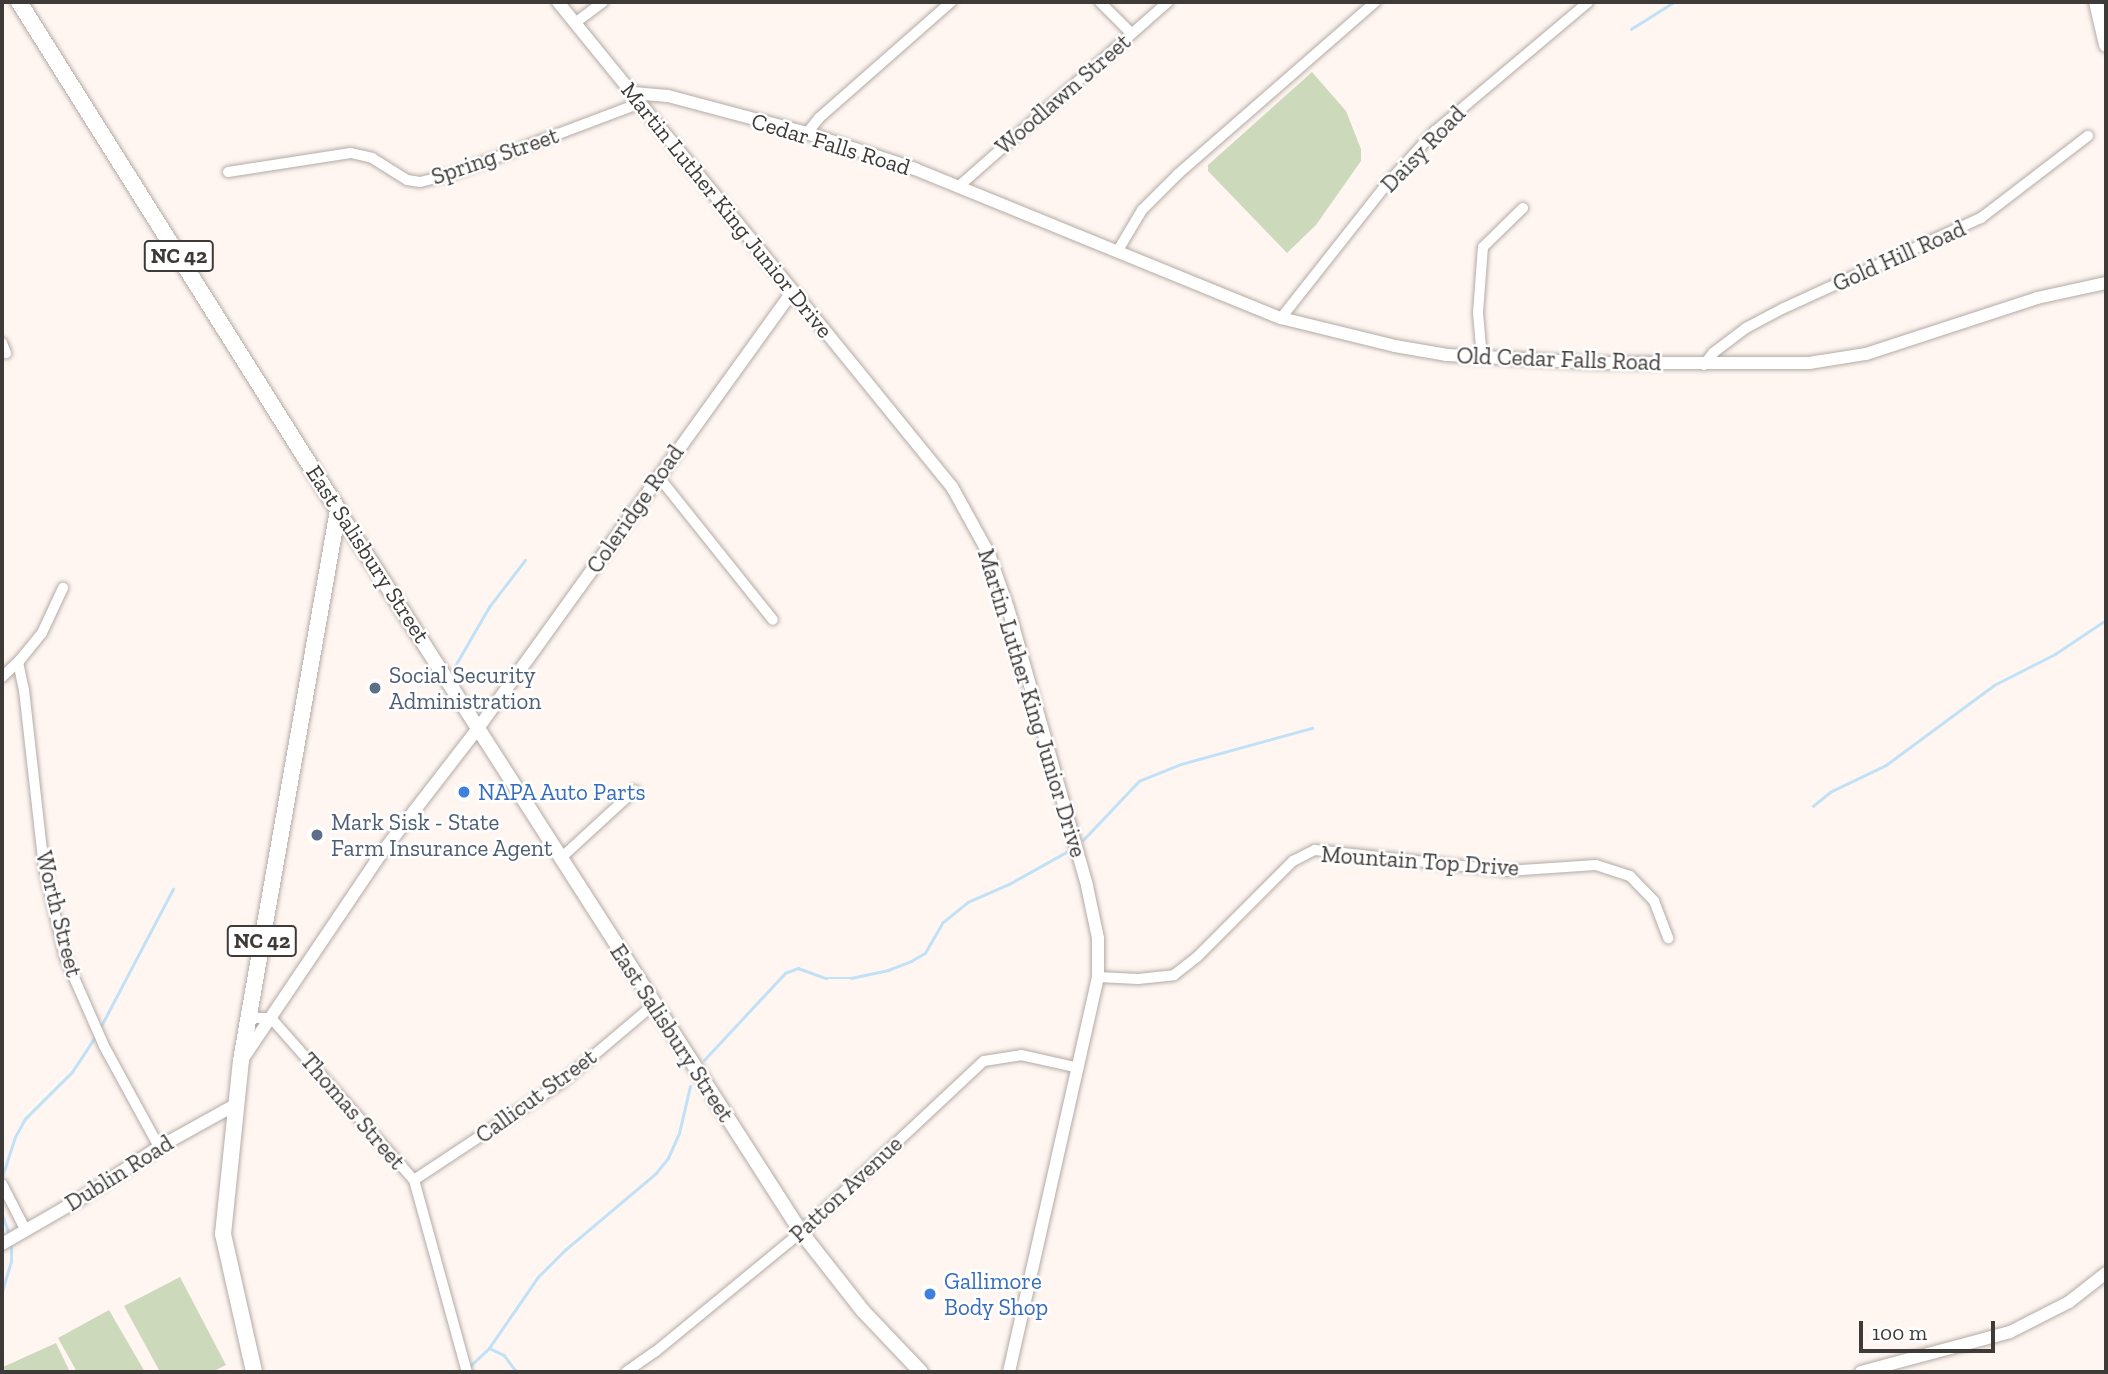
<!DOCTYPE html>
<html>
<head>
<meta charset="utf-8">
<style>
	body { margin:0 }
	#map { position:relative; width:2108px; height:1374px; overflow:hidden; background:#fff6f1; font-family:"Zilla Slab",serif }
	div>[style] { position:absolute }
	.green>* { inset:0; background:#ccdabb }
	.stream>* { height:2.5px; margin:-1.25px; padding:0 1.25px; transform-origin:1.25px; border-radius:1.25px; background:#c1e1f6 }
	.roads { filter:drop-shadow(0 0 2px #b3aba6) drop-shadow(0 0 2px #b3aba6) }
	.minor>* { height:10px; margin:-5px; padding:0 5px; transform-origin:5px; border-radius:5px; background:#fff }
	.tertiary>* { height:12px; margin:-6px; padding:0 6px; transform-origin:6px; border-radius:6px; background:#fff }
	.secondary>* { height:14px; margin:-7px; padding:0 7px; transform-origin:7px; border-radius:7px; background:#fff }
	.primary>* { height:16px; margin:-8px; padding:0 8px; transform-origin:8px; border-radius:8px; background:#fff }
	.dots>* { width:19px; height:19px; translate:-50% -50%; box-sizing:border-box; border:4px solid #fff; border-radius:50% }
	span { translate:-50% -50%; white-space:nowrap; text-align:center; line-height:1.15; -webkit-text-stroke:5px #fff; paint-order:stroke }
	.shield-label span { padding:2px 5px; background:#fff; border:2px solid; border-radius:5px; -webkit-text-stroke-width:0 }
	.shield-label { font-size:21px; color:#3e3a38; font-weight:700 }
	.street-label { font-size:23px; color:#3e3a38 }
	.service-label { font-size:23px; color:#4e5e75 }
	.left { translate:0 -50%; text-align:left }
	.shop-label { font-size:23px; color:#366cbe }
	.frame { position:absolute; inset:0; border:4px solid #3e3a38; pointer-events:none }
	.scale { position:absolute; left:1859px; top:1321px; width:136px; height:32px; box-sizing:border-box; border:4px solid #3e3a38; border-top:0; padding-left:9px; font-size:21px; line-height:24px; white-space:nowrap; color:#3e3a38; -webkit-text-stroke:5px #fff; paint-order:stroke }
</style>
</head>
<body>
<div id="map">
	<div class="green">
		<i style="clip-path:polygon(1312px 72px,1346px 111px,1361px 149px,1361px 161px,1316px 225px,1287px 253px,1208px 171px,1208px 165px)"></i>
		<i style="clip-path:polygon(180px 1277px,226px 1365px,212px 1372px,160px 1372px,124px 1306px)"></i>
		<i style="clip-path:polygon(109px 1310px,145px 1372px,77px 1372px,58px 1338px)"></i>
		<i style="clip-path:polygon(56px 1343px,70px 1372px,6px 1372px,3px 1367px)"></i>
	</div>
	<div class="stream">
		<i style="left:1631px;top:29px;width:51px;rotate:-32.1deg"></i>
		<i style="left:455px;top:666px;width:68px;rotate:-60deg"></i>
		<i style="left:489px;top:607px;width:59px;rotate:-52.5deg"></i>
		<i style="left:1813px;top:806px;width:22px;rotate:-39deg"></i>
		<i style="left:1830px;top:792px;width:62px;rotate:-25.7deg"></i>
		<i style="left:1886px;top:765px;width:134px;rotate:-36.5deg"></i>
		<i style="left:1994px;top:685px;width:68px;rotate:-26.9deg"></i>
		<i style="left:2055px;top:654px;width:61px;rotate:-33.7deg"></i>
		<i style="left:1083px;top:840px;width:81px;rotate:-46.5deg"></i>
		<i style="left:1139px;top:781px;width:45px;rotate:-22deg"></i>
		<i style="left:1181px;top:764px;width:136px;rotate:-15.4deg"></i>
		<i style="left:100px;top:1028px;width:157px;rotate:-62.3deg"></i>
		<i style="left:704px;top:1060px;width:119px;rotate:-47deg"></i>
		<i style="left:785px;top:973px;width:14px;rotate:-21deg"></i>
		<i style="left:798px;top:968px;width:30px;rotate:20deg"></i>
		<i style="left:826px;top:978px;width:25px"></i>
		<i style="left:851px;top:978px;width:38px;rotate:-12deg"></i>
		<i style="left:888px;top:970px;width:25px;rotate:-21deg"></i>
		<i style="left:911px;top:961px;width:16px;rotate:-30deg"></i>
		<i style="left:925px;top:953px;width:34px;rotate:-60deg"></i>
		<i style="left:942px;top:923px;width:33px;rotate:-39deg"></i>
		<i style="left:968px;top:902px;width:45px;rotate:-23.7deg"></i>
		<i style="left:1009px;top:884px;width:70px;rotate:-29.1deg"></i>
		<i style="left:2px;top:1177px;width:42px;rotate:-72deg"></i>
		<i style="left:15px;top:1137px;width:21px;rotate:-61deg"></i>
		<i style="left:25px;top:1119px;width:66px;rotate:-45deg"></i>
		<i style="left:72px;top:1072px;width:42px;rotate:-56.7deg"></i>
		<i style="left:2px;top:1213px;width:24px;rotate:71deg"></i>
		<i style="left:2px;top:1291px;width:30px;rotate:-73deg"></i>
		<i style="left:11px;top:1262px;width:20px;rotate:-90deg"></i>
		<i style="left:489px;top:1348px;width:17px;rotate:25deg"></i>
		<i style="left:504px;top:1355px;width:21px;rotate:53deg"></i>
		<i style="left:470px;top:1366px;width:26px;rotate:-43deg"></i>
		<i style="left:489px;top:1348px;width:86px;rotate:-55.4deg"></i>
		<i style="left:538px;top:1277px;width:38px;rotate:-45deg"></i>
		<i style="left:565px;top:1250px;width:119px;rotate:-40.2deg"></i>
		<i style="left:656px;top:1173px;width:19px;rotate:-51deg"></i>
		<i style="left:668px;top:1158px;width:27px;rotate:-66deg"></i>
		<i style="left:679px;top:1133px;width:48px;rotate:-76.8deg"></i>
		<i style="left:458px;top:1372px;width:1px"></i>
	</div>
	<div class="roads">
		<div class="minor">
			<i style="left:1100px;top:2px;width:44px;rotate:45deg"></i>
			<i style="left:575px;top:23px;width:35px;rotate:-37deg"></i>
			<i style="left:807px;top:133px;width:19px;rotate:-51deg"></i>
			<i style="left:819px;top:118px;width:176px;rotate:-41.3deg"></i>
			<i style="left:228px;top:172px;width:124px;rotate:-8.8deg"></i>
			<i style="left:351px;top:153px;width:22px;rotate:13deg"></i>
			<i style="left:372px;top:158px;width:41px;rotate:32.2deg"></i>
			<i style="left:407px;top:180px;width:13px;rotate:9deg"></i>
			<i style="left:420px;top:182px;width:36px;rotate:-14deg"></i>
			<i style="left:455px;top:173px;width:198px;rotate:-20.7deg"></i>
			<i style="left:958px;top:187px;width:280px;rotate:-41.4deg"></i>
			<i style="left:1117px;top:252px;width:49px;rotate:-59.2deg"></i>
			<i style="left:1142px;top:210px;width:51px;rotate:-45deg"></i>
			<i style="left:1178px;top:174px;width:262px;rotate:-41.1deg"></i>
			<i style="left:1281px;top:318px;width:169px;rotate:-51.7deg"></i>
			<i style="left:1386px;top:185px;width:73px;rotate:-47.8deg"></i>
			<i style="left:1435px;top:131px;width:200px;rotate:-40.1deg"></i>
			<i style="left:2px;top:343px;width:11px;rotate:68deg"></i>
			<i style="left:1482px;top:358px;width:45px;rotate:-95.1deg"></i>
			<i style="left:1478px;top:313px;width:66px;rotate:-85.7deg"></i>
			<i style="left:1483px;top:247px;width:56px;rotate:-44.3deg"></i>
			<i style="left:1704px;top:365px;width:15px;rotate:-53deg"></i>
			<i style="left:1713px;top:353px;width:41px;rotate:-37.1deg"></i>
			<i style="left:1746px;top:328px;width:43px;rotate:-27.8deg"></i>
			<i style="left:1784px;top:308px;width:217px;rotate:-24.6deg"></i>
			<i style="left:1981px;top:218px;width:135px;rotate:-37.5deg"></i>
			<i style="left:658px;top:476px;width:184px;rotate:51.4deg"></i>
			<i style="left:18px;top:662px;width:29px;rotate:78deg"></i>
			<i style="left:24px;top:690px;width:179px;rotate:83.6deg"></i>
			<i style="left:44px;top:868px;width:91px;rotate:76.7deg"></i>
			<i style="left:65px;top:957px;width:97px;rotate:66.3deg"></i>
			<i style="left:104px;top:1046px;width:115px;rotate:61.4deg"></i>
			<i style="left:2px;top:677px;width:25px;rotate:-43deg"></i>
			<i style="left:20px;top:660px;width:35px;rotate:-51deg"></i>
			<i style="left:42px;top:633px;width:50px;rotate:-65deg"></i>
			<i style="left:561px;top:858px;width:100px;rotate:-42.6deg"></i>
			<i style="left:1098px;top:977px;width:40px;rotate:2.9deg"></i>
			<i style="left:1138px;top:979px;width:36px;rotate:-6deg"></i>
			<i style="left:1174px;top:975px;width:29px;rotate:-38deg"></i>
			<i style="left:1197px;top:957px;width:136px;rotate:-45deg"></i>
			<i style="left:1293px;top:861px;width:25px;rotate:-27deg"></i>
			<i style="left:1315px;top:850px;width:193px;rotate:6.2deg"></i>
			<i style="left:1507px;top:871px;width:89px;rotate:-3.9deg"></i>
			<i style="left:1596px;top:865px;width:36px;rotate:18deg"></i>
			<i style="left:1630px;top:876px;width:35px;rotate:46deg"></i>
			<i style="left:1654px;top:901px;width:40px;rotate:69deg"></i>
			<i style="left:249px;top:1018px;width:22px"></i>
			<i style="left:271px;top:1018px;width:216px;rotate:48.6deg"></i>
			<i style="left:414px;top:1180px;width:199px;rotate:74.6deg"></i>
			<i style="left:414px;top:1180px;width:178px;rotate:-33.5deg"></i>
			<i style="left:562px;top:1082px;width:119px;rotate:-40.2deg"></i>
			<i style="left:2px;top:1184px;width:51px;rotate:62.9deg"></i>
			<i style="left:626px;top:1372px;width:35px;rotate:-35deg"></i>
			<i style="left:655px;top:1352px;width:189px;rotate:-39.4deg"></i>
			<i style="left:801px;top:1232px;width:250px;rotate:-43.1deg"></i>
			<i style="left:984px;top:1061px;width:37px;rotate:-9deg"></i>
			<i style="left:1021px;top:1055px;width:59px;rotate:12.6deg"></i>
		</div>
		<div class="tertiary">
			<i style="left:558px;top:2px;width:625px;rotate:50.91deg"></i>
			<i style="left:952px;top:487px;width:77px;rotate:61.1deg"></i>
			<i style="left:989px;top:554px;width:57px;rotate:70.6deg"></i>
			<i style="left:1008px;top:608px;width:289px;rotate:74.1deg"></i>
			<i style="left:1087px;top:886px;width:53px;rotate:78.1deg"></i>
			<i style="left:1098px;top:938px;width:39px;rotate:90deg"></i>
			<i style="left:1098px;top:977px;width:405px;rotate:102.7deg"></i>
			<i style="left:633px;top:93px;width:35px;rotate:5deg"></i>
			<i style="left:668px;top:96px;width:144px;rotate:14.9deg"></i>
			<i style="left:807px;top:133px;width:114px;rotate:18.4deg"></i>
			<i style="left:915px;top:169px;width:395px;rotate:22.2deg"></i>
			<i style="left:1281px;top:318px;width:117px;rotate:13.8deg"></i>
			<i style="left:1395px;top:346px;width:53px;rotate:9.8deg"></i>
			<i style="left:1447px;top:355px;width:150px;rotate:3.1deg"></i>
			<i style="left:1597px;top:363px;width:212px"></i>
			<i style="left:1809px;top:363px;width:58px;rotate:-9deg"></i>
			<i style="left:1866px;top:354px;width:180px;rotate:-18.1deg"></i>
			<i style="left:2037px;top:298px;width:71px;rotate:-12.3deg"></i>
			<i style="left:244px;top:1057px;width:244px;rotate:-56deg"></i>
			<i style="left:380px;top:855px;width:162px;rotate:-52.3deg"></i>
			<i style="left:479px;top:727px;width:536px;rotate:-54.26deg"></i>
			<i style="left:2px;top:1244px;width:90px;rotate:-30deg"></i>
			<i style="left:80px;top:1199px;width:95px;rotate:-33.4deg"></i>
			<i style="left:159px;top:1147px;width:89px;rotate:-28.9deg"></i>
			<i style="left:1861px;top:1372px;width:154px;rotate:-15deg"></i>
			<i style="left:2010px;top:1332px;width:66px;rotate:-27deg"></i>
			<i style="left:2069px;top:1302px;width:47px;rotate:-38.1deg"></i>
		</div>
		<div class="secondary">
			<i style="left:2096px;top:2px;width:44px;rotate:76.9deg"></i>
			<i style="left:338px;top:510px;width:858px;rotate:57.33deg"></i>
			<i style="left:801px;top:1232px;width:100px;rotate:51.9deg"></i>
			<i style="left:863px;top:1311px;width:84px;rotate:46.4deg"></i>
		</div>
		<div class="primary">
			<i style="left:19px;top:2px;width:600px;rotate:57.87deg"></i>
			<i style="left:338px;top:510px;width:558px;rotate:100deg"></i>
			<i style="left:241px;top:1060px;width:175px;rotate:95.9deg"></i>
			<i style="left:223px;top:1234px;width:141px;rotate:77.3deg"></i>
		</div>
	</div>
	<div class="dots">
		<i style="left:375px;top:688px;background:#5c6f8a"></i>
		<i style="left:464px;top:792px;background:#3f7fe0"></i>
		<i style="left:317px;top:835px;background:#5c6f8a"></i>
		<i style="left:930px;top:1294px;background:#3f7fe0"></i>
	</div>
	<div class="shield-label">
		<span style="left:179px;top:256px">NC 42</span>
		<span style="left:262px;top:941px">NC 42</span>
	</div>
	<div class="street-label">
		<span style="left:1063px;top:94px;rotate:-41deg">Woodlawn Street</span>
		<span style="left:831px;top:144px;rotate:17deg">Cedar Falls Road</span>
		<span style="left:1423px;top:149px;rotate:-46deg">Daisy Road</span>
		<span style="left:495px;top:156px;rotate:-19deg">Spring Street</span>
		<span style="left:727px;top:210px;rotate:51deg">Martin Luther King Junior Drive</span>
		<span style="left:1899px;top:256px;rotate:-24deg">Gold Hill Road</span>
		<span style="left:1559px;top:359px;rotate:2deg">Old Cedar Falls Road</span>
		<span style="left:635px;top:509px;rotate:-55deg">Coleridge Road</span>
		<span style="left:368px;top:554px;rotate:57deg">East Salisbury Street</span>
		<span style="left:1032px;top:703px;rotate:73deg">Martin Luther King Junior Drive</span>
		<span style="left:1420px;top:861px;rotate:4deg">Mountain Top Drive</span>
		<span style="left:59px;top:914px;rotate:76deg">Worth Street</span>
		<span style="left:672px;top:1033px;rotate:57deg">East Salisbury Street</span>
		<span style="left:536px;top:1096px;rotate:-36deg">Callicut Street</span>
		<span style="left:353px;top:1111px;rotate:49deg">Thomas Street</span>
		<span style="left:119px;top:1173px;rotate:-32deg">Dublin Road</span>
		<span style="left:846px;top:1189px;rotate:-43deg">Patton Avenue</span>
	</div>
	<div class="service-label">
		<span class="left" style="left:389px;top:688px">Social Security<br>Administration</span>
		<span class="left" style="left:331px;top:835px">Mark Sisk - State<br>Farm Insurance Agent</span>
	</div>
	<div class="shop-label">
		<span class="left" style="left:478px;top:792px">NAPA Auto Parts</span>
		<span class="left" style="left:944px;top:1294px">Gallimore<br>Body Shop</span>
	</div>
	<div class="frame"></div>
	<div class="scale">100 m</div>
</div>
</body>
</html>
